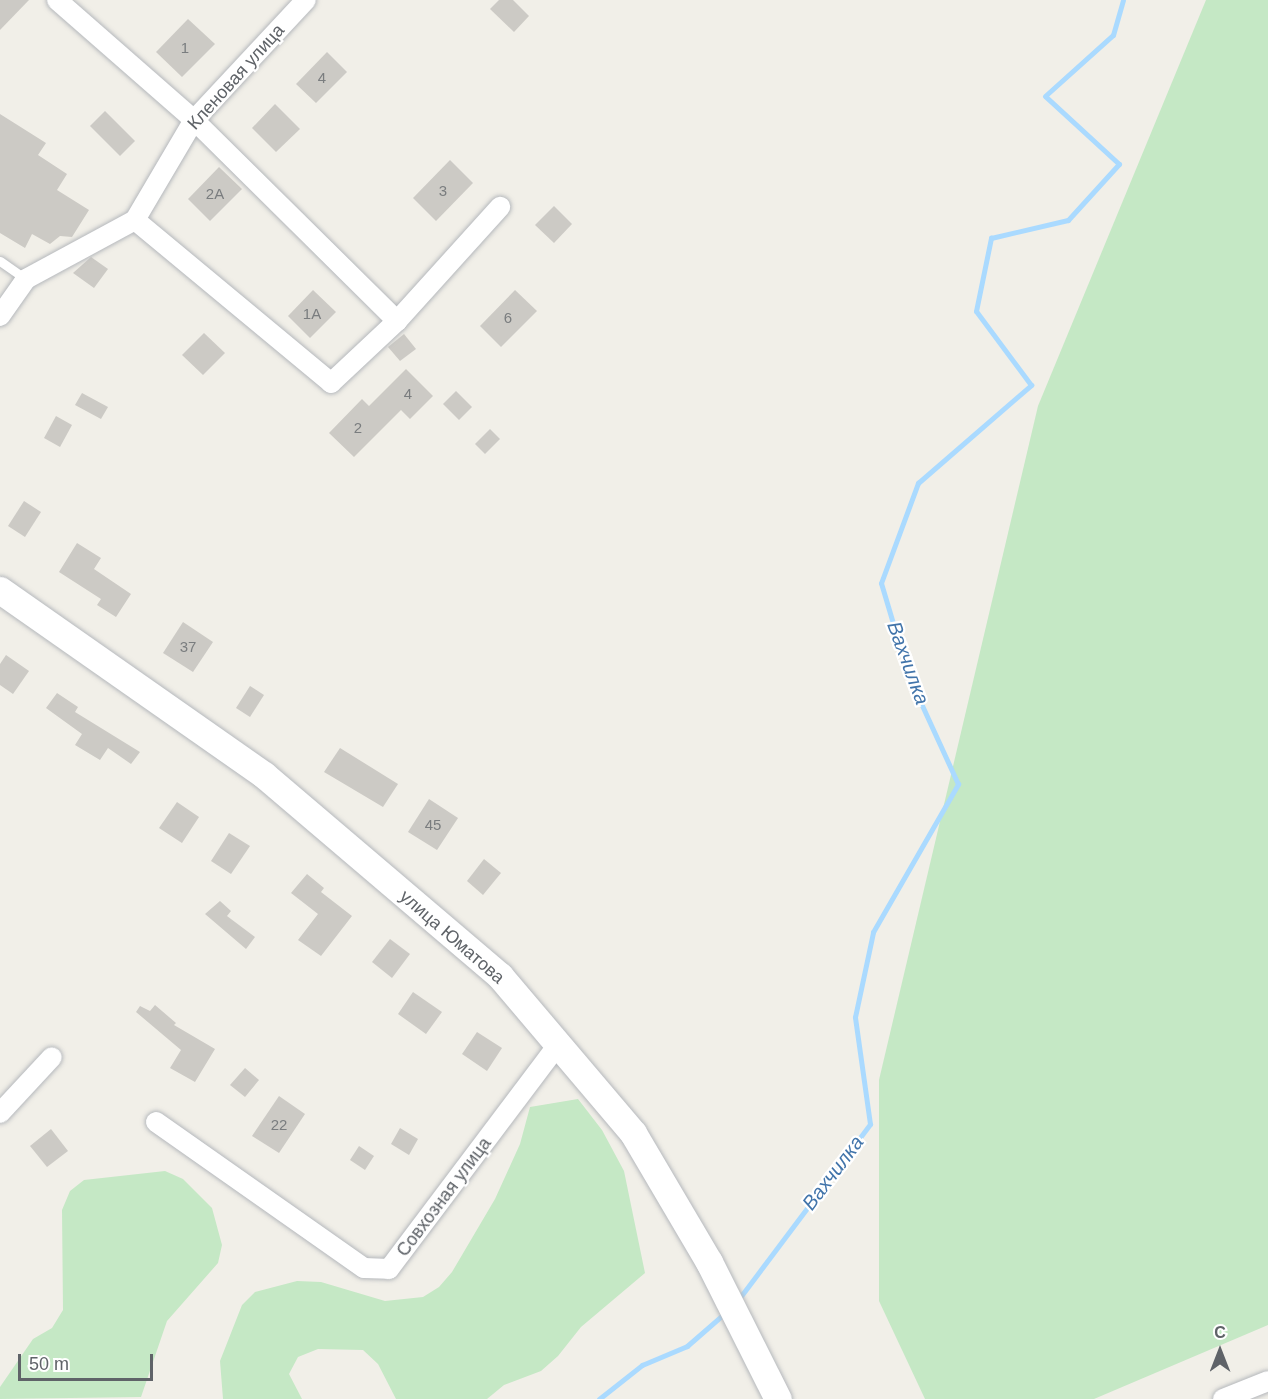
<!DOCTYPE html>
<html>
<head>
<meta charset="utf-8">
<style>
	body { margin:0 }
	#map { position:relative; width:1268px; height:1399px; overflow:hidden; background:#f1efe8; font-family:Helvetica,sans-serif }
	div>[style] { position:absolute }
	.green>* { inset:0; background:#c5e8c5 }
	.stream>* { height:5px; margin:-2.5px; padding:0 2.5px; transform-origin:2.5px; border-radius:2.5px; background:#aadaff }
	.building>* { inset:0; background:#cccac5 }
	.roads { filter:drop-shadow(0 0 2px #b5b8bc) drop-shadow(0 0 2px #b5b8bc) }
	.service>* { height:9px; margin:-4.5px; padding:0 4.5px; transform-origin:4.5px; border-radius:4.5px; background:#fff }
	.minor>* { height:20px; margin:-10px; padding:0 10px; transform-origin:10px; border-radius:10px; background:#fff }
	.secondary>* { height:27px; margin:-13.5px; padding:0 13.5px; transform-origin:13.5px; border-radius:13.5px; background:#fff }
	span { translate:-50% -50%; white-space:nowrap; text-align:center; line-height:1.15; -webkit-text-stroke:4.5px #fff; paint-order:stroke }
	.number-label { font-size:15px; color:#7a7d7f }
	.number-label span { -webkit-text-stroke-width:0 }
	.street-label { font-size:18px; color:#5f6368 }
	.water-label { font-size:20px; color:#4174aa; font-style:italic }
	.north { position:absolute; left:1190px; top:1321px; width:60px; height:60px; -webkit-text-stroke:4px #fff; paint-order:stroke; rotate:0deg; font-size:16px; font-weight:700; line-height:24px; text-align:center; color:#5f6368 }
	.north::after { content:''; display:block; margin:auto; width:21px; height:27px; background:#5f6368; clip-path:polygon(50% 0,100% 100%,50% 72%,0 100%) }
	.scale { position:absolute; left:18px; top:1354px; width:135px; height:27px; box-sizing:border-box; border:3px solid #5f6368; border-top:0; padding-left:8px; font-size:18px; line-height:21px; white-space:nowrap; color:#5f6368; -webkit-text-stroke:4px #fff; paint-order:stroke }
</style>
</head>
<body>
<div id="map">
	<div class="green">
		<i style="clip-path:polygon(1206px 0,1268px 0,1268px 1325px,1094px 1399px,925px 1399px,879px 1301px,879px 1080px,1038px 406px)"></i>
		<i style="clip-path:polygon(578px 1099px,602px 1130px,624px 1171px,645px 1273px,581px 1327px,558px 1356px,541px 1371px,504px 1385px,487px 1399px,396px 1399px,378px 1364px,363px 1350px,318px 1349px,298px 1357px,289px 1374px,302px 1399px,223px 1399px,220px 1361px,242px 1305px,255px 1292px,297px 1281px,321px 1282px,385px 1301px,423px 1297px,439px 1287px,452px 1272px,495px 1199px,520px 1144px,530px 1107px)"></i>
		<i style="clip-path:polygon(165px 1171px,183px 1179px,212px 1208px,222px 1245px,218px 1263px,167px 1321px,141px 1397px,0 1399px,0 1387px,33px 1339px,52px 1328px,63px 1310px,62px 1210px,70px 1191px,84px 1180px)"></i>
	</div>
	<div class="stream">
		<i style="left:738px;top:1300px;width:220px;rotate:-53.1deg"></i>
		<i style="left:870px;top:1124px;width:108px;rotate:-98deg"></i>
		<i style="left:855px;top:1017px;width:87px;rotate:-78deg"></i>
		<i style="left:873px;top:932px;width:171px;rotate:-60.1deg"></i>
		<i style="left:958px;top:784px;width:118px;rotate:-114.6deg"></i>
		<i style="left:909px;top:677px;width:98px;rotate:-106.6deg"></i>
		<i style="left:881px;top:583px;width:107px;rotate:-69.7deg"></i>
		<i style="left:918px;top:483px;width:150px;rotate:-40.9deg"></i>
		<i style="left:1031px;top:385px;width:92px;rotate:-126.6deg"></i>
		<i style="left:976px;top:311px;width:75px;rotate:-78.4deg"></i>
		<i style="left:991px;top:238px;width:79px;rotate:-13.2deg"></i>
		<i style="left:1068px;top:220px;width:76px;rotate:-47.7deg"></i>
		<i style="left:1119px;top:164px;width:100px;rotate:-137.4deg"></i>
		<i style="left:1045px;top:96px;width:91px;rotate:-41.9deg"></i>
		<i style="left:1113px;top:35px;width:36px;rotate:-74deg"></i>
		<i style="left:599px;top:1399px;width:55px;rotate:-38.3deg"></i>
		<i style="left:642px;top:1365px;width:49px;rotate:-22.9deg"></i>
		<i style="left:687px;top:1346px;width:50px;rotate:-41deg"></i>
	</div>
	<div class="building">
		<i style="clip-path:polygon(0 0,29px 0,0 30px)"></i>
		<i style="clip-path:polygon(499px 0,513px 0,529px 16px,514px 32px,490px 9px)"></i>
		<i style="clip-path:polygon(188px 19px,215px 44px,182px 77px,156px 52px)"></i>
		<i style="clip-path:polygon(327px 52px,347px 72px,316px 103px,296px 84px)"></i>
		<i style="clip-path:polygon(275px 104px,300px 129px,276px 152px,252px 128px)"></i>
		<i style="clip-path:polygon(105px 111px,135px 141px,120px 156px,90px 126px)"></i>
		<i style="clip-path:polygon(0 114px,46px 143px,38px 155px,67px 174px,57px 190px,89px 210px,72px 237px,60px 236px,50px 244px,32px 234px,25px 248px,0 233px)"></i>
		<i style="clip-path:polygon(450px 160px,473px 183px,436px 221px,413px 198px)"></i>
		<i style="clip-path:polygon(219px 167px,242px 189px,210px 221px,188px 199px)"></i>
		<i style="clip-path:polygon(554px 206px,572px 224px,554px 243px,535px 225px)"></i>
		<i style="clip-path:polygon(91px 257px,108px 269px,94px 288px,73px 273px)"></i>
		<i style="clip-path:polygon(313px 290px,336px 312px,310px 338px,288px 316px)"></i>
		<i style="clip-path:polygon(515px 290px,537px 311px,501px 347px,480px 326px)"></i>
		<i style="clip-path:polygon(204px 333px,225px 353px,203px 375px,182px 355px)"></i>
		<i style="clip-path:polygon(404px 334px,416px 349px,400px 361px,388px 347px)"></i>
		<i style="clip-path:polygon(406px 369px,433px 396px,410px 419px,401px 410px,354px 457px,329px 433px,362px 399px,369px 406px)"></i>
		<i style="clip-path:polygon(456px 391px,472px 407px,459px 420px,443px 404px)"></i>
		<i style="clip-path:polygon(82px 393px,108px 407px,101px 419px,75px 405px)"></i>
		<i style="clip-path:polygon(56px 416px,72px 425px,60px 447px,44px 438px)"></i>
		<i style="clip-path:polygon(490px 429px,500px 439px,485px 454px,475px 444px)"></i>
		<i style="clip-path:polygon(24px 501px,41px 512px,25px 537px,8px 526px)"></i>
		<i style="clip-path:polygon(77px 543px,101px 558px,94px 569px,131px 594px,116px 617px,97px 605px,101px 599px,59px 572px)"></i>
		<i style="clip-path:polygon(183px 622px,213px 642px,193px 672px,163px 653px)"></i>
		<i style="clip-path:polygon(6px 655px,29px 671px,13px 694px,0 685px,0 664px)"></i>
		<i style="clip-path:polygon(250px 686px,264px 695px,250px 717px,236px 708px)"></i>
		<i style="clip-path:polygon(57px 693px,78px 707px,75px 712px,140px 752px,131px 764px,108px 748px,100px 760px,75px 745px,82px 734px,46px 708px)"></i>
		<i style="clip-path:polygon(340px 748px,398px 784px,383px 807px,324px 772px)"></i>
		<i style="clip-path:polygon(429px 799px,458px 818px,437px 850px,408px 832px)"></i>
		<i style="clip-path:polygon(177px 802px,199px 817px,182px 843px,159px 828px)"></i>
		<i style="clip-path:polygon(229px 833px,250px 846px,231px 874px,211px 861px)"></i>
		<i style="clip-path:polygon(484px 859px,501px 873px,483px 895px,467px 881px)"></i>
		<i style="clip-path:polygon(307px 874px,324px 888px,321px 892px,352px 916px,321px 956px,298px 940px,318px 914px,291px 893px)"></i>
		<i style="clip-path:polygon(220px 901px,231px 911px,227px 916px,255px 937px,246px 949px,205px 914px)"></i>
		<i style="clip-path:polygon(390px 939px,410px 954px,392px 978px,372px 962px)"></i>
		<i style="clip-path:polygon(413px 992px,442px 1012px,426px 1034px,398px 1014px)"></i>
		<i style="clip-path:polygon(155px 1005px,176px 1023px,174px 1025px,215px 1049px,195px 1082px,170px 1068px,181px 1050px,136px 1012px,140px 1006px,150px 1011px)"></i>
		<i style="clip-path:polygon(477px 1032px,502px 1048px,487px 1071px,462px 1054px)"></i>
		<i style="clip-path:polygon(245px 1068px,259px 1080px,245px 1097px,230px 1085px)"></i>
		<i style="clip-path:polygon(279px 1096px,305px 1114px,279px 1153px,252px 1136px)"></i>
		<i style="clip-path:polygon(400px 1128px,418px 1139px,409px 1155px,391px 1144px)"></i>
		<i style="clip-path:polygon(51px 1129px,68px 1151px,47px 1167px,30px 1146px)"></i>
		<i style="clip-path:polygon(359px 1146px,374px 1156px,365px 1170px,350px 1160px)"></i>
	</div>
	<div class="roads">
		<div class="service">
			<i style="left:0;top:261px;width:32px;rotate:35deg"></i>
		</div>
		<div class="minor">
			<i style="left:57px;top:0;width:182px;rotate:41.2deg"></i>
			<i style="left:194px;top:120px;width:286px;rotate:44.7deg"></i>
			<i style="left:397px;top:321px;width:154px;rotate:-47.9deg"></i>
			<i style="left:135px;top:220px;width:255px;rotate:39.7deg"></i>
			<i style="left:331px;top:383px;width:91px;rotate:-43.2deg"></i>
			<i style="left:135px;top:220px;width:116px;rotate:-59.5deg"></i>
			<i style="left:194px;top:120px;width:164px;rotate:-47deg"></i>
			<i style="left:0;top:316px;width:45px;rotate:-54.9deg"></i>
			<i style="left:26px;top:279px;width:124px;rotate:-28.4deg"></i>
			<i style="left:0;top:1113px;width:76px;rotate:-47.1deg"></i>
			<i style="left:156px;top:1122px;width:254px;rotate:35.1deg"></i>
			<i style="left:364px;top:1268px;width:25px;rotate:2deg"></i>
			<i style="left:389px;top:1269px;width:281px;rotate:-53deg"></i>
			<i style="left:1223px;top:1399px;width:48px;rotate:-21.8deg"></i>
		</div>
		<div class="secondary">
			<i style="left:0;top:590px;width:322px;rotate:35deg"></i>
			<i style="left:264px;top:775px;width:310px;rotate:40.4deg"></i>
			<i style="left:500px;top:976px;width:206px;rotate:49.7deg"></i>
			<i style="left:633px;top:1133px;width:150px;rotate:59.5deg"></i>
			<i style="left:709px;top:1262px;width:153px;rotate:63.3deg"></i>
		</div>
	</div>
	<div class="number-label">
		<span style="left:185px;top:48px">1</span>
		<span style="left:322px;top:78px">4</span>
		<span style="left:443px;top:191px">3</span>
		<span style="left:215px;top:194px">2А</span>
		<span style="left:312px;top:314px">1А</span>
		<span style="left:508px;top:318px">6</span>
		<span style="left:408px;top:394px">4</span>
		<span style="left:358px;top:428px">2</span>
		<span style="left:188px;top:647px">37</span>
		<span style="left:433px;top:825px">45</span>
		<span style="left:279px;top:1125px">22</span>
	</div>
	<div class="street-label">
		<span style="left:236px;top:77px;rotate:-48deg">Кленовая улица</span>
		<span style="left:452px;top:937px;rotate:41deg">улица Юматова</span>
		<span style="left:444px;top:1197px;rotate:-53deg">Совхозная улица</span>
	</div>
	<div class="water-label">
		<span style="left:908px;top:663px;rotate:70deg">Вахчилка</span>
		<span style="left:833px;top:1173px;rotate:-53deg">Вахчилка</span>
	</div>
	<div class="north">С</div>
	<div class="scale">50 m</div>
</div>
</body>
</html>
